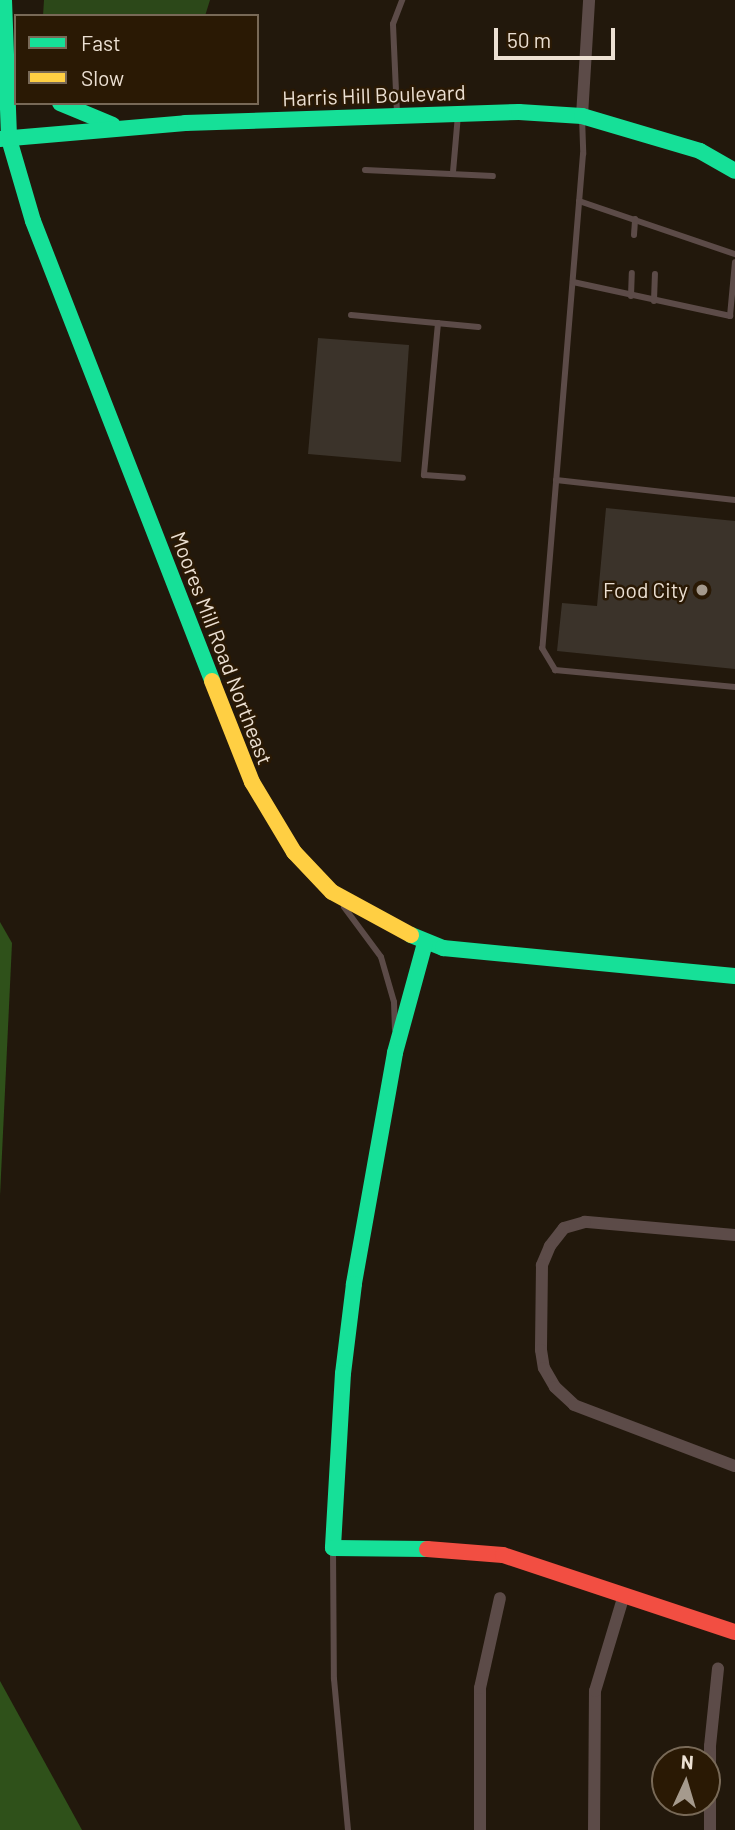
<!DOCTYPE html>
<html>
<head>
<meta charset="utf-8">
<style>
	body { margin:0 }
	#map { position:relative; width:735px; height:1830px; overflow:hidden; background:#22180c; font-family:Barlow,sans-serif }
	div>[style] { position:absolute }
	.green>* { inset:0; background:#2c4819 }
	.forest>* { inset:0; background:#2f511a }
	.building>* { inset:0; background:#3b332a }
	.lane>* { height:6px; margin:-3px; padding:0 3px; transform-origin:3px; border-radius:3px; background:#5c4b48 }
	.street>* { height:12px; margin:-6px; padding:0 6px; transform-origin:6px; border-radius:6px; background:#5c4b48 }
	.fast>* { height:16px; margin:-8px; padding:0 8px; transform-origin:8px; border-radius:8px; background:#16e098 }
	.slow>* { height:16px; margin:-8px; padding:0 8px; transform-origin:8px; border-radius:8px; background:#ffcf43 }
	.jam>* { height:16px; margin:-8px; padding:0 8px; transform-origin:8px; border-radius:8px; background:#f24e42 }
	.dots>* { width:19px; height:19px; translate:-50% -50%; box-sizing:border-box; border:4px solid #2a1904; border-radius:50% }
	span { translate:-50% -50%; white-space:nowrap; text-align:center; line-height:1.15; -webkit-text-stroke:5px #2a1904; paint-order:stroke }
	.street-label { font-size:21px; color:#ece0d3 }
	.poi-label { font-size:21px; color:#ece0d3 }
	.right { translate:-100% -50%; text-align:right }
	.legend { position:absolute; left:14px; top:14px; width:245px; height:91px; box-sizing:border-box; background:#2a1904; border:2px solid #786957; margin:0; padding:9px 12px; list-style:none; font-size:21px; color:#ece0d3 }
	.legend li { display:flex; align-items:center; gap:14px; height:35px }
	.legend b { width:35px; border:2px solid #786957 }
	.north { position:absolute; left:651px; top:1746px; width:70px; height:70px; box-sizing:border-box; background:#2a1904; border:2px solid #786957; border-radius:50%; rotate:4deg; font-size:19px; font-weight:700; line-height:28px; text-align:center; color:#ece0d3 }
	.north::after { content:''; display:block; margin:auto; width:24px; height:32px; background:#a59a8d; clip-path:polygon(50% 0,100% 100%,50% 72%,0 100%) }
	.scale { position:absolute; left:494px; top:28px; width:121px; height:32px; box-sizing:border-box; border:4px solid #ece0d3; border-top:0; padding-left:9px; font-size:21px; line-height:24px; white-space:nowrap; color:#ece0d3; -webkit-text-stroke:5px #2a1904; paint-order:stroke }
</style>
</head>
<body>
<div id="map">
	<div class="green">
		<i style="clip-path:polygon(44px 0,210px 0,205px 16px,43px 16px)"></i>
	</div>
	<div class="forest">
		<i style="clip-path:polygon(0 922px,12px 943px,0 1196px)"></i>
		<i style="clip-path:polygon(0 1681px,82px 1830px,0 1830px)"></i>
	</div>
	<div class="building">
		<i style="clip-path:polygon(318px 338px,409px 345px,401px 462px,308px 454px)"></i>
		<i style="clip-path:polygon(606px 508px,735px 521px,735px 669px,557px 651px,562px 603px,597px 606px)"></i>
	</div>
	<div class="lane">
		<i style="left:397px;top:113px;width:89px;rotate:-92.6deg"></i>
		<i style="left:393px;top:24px;width:26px;rotate:-69deg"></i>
		<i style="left:582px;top:117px;width:37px;rotate:88deg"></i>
		<i style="left:583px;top:154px;width:496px;rotate:94.7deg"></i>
		<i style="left:542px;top:648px;width:26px;rotate:59deg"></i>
		<i style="left:555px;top:670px;width:181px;rotate:5.4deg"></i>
		<i style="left:365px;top:170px;width:128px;rotate:2.7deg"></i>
		<i style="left:453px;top:172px;width:57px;rotate:-85deg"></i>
		<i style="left:579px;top:201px;width:165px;rotate:18.8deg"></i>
		<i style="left:634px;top:235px;width:16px;rotate:-86deg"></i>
		<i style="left:573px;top:282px;width:161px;rotate:12.2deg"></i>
		<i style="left:730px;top:316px;width:54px;rotate:-84.7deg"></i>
		<i style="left:631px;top:296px;width:23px;rotate:-88deg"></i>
		<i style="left:654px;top:301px;width:27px;rotate:-88deg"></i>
		<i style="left:351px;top:315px;width:128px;rotate:5.4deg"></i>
		<i style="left:438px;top:323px;width:153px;rotate:95.3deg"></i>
		<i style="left:424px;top:475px;width:39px;rotate:4deg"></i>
		<i style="left:556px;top:480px;width:180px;rotate:6.4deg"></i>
		<i style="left:344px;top:907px;width:62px;rotate:53.5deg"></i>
		<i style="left:381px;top:957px;width:47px;rotate:73.9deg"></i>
		<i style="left:394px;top:1002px;width:27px;rotate:88deg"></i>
		<i style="left:333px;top:1550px;width:129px;rotate:89.6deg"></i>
		<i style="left:334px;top:1679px;width:152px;rotate:84.7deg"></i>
	</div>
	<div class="street">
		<i style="left:582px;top:116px;width:116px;rotate:-86.5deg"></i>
		<i style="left:735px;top:1235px;width:151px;rotate:-175deg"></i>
		<i style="left:585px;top:1222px;width:22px;rotate:164deg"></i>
		<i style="left:564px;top:1228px;width:23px;rotate:128deg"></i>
		<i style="left:550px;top:1246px;width:21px;rotate:113deg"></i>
		<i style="left:542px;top:1265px;width:85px;rotate:90.7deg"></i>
		<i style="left:541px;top:1350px;width:18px;rotate:81deg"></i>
		<i style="left:544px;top:1368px;width:22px;rotate:60deg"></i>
		<i style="left:555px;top:1387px;width:26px;rotate:43deg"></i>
		<i style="left:574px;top:1405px;width:172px;rotate:20.8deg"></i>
		<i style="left:480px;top:1830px;width:142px;rotate:-90deg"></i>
		<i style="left:480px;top:1688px;width:92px;rotate:-77.5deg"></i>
		<i style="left:594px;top:1830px;width:139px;rotate:-89.6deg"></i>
		<i style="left:595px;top:1691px;width:100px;rotate:-73.2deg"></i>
		<i style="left:710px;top:1830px;width:84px;rotate:-90deg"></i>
		<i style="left:710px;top:1746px;width:78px;rotate:-84.1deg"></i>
	</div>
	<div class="fast">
		<i style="left:4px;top:0;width:139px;rotate:87.9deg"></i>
		<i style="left:9px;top:139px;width:85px;rotate:73.7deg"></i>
		<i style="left:33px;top:221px;width:494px;rotate:68.7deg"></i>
		<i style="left:60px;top:103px;width:57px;rotate:22.5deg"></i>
		<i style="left:0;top:139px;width:186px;rotate:-4.9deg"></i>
		<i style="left:185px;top:123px;width:334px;rotate:-1.9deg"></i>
		<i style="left:519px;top:112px;width:63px;rotate:3.6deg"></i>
		<i style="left:582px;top:116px;width:123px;rotate:16.5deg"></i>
		<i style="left:700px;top:151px;width:40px;rotate:29.7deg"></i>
		<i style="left:411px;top:935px;width:35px;rotate:22deg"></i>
		<i style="left:443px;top:948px;width:293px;rotate:5.5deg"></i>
		<i style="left:425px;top:943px;width:114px;rotate:105.3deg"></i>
		<i style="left:395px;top:1053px;width:235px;rotate:100.1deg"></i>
		<i style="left:354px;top:1284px;width:90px;rotate:97deg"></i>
		<i style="left:343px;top:1373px;width:175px;rotate:93.3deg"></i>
		<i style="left:333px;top:1548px;width:94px;rotate:0.6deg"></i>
	</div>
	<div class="slow">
		<i style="left:212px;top:681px;width:109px;rotate:68.4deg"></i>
		<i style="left:252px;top:782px;width:82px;rotate:59deg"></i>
		<i style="left:294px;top:852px;width:55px;rotate:46.5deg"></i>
		<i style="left:332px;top:892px;width:90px;rotate:28.6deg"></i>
	</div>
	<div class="jam">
		<i style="left:427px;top:1549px;width:76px;rotate:4.5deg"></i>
		<i style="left:503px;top:1555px;width:244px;rotate:18.4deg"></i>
	</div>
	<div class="dots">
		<i style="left:702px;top:590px;background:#a59a8d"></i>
	</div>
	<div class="street-label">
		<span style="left:374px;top:95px;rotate:-2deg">Harris Hill Boulevard</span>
		<span style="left:222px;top:648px;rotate:69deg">Moores Mill Road Northeast</span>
	</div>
	<div class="poi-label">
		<span class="right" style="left:688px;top:590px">Food City</span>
	</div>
	<ul class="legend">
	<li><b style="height:9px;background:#16e098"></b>Fast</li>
	<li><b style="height:9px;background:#ffcf43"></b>Slow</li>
	</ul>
	<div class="north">N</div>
	<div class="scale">50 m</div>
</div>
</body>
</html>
